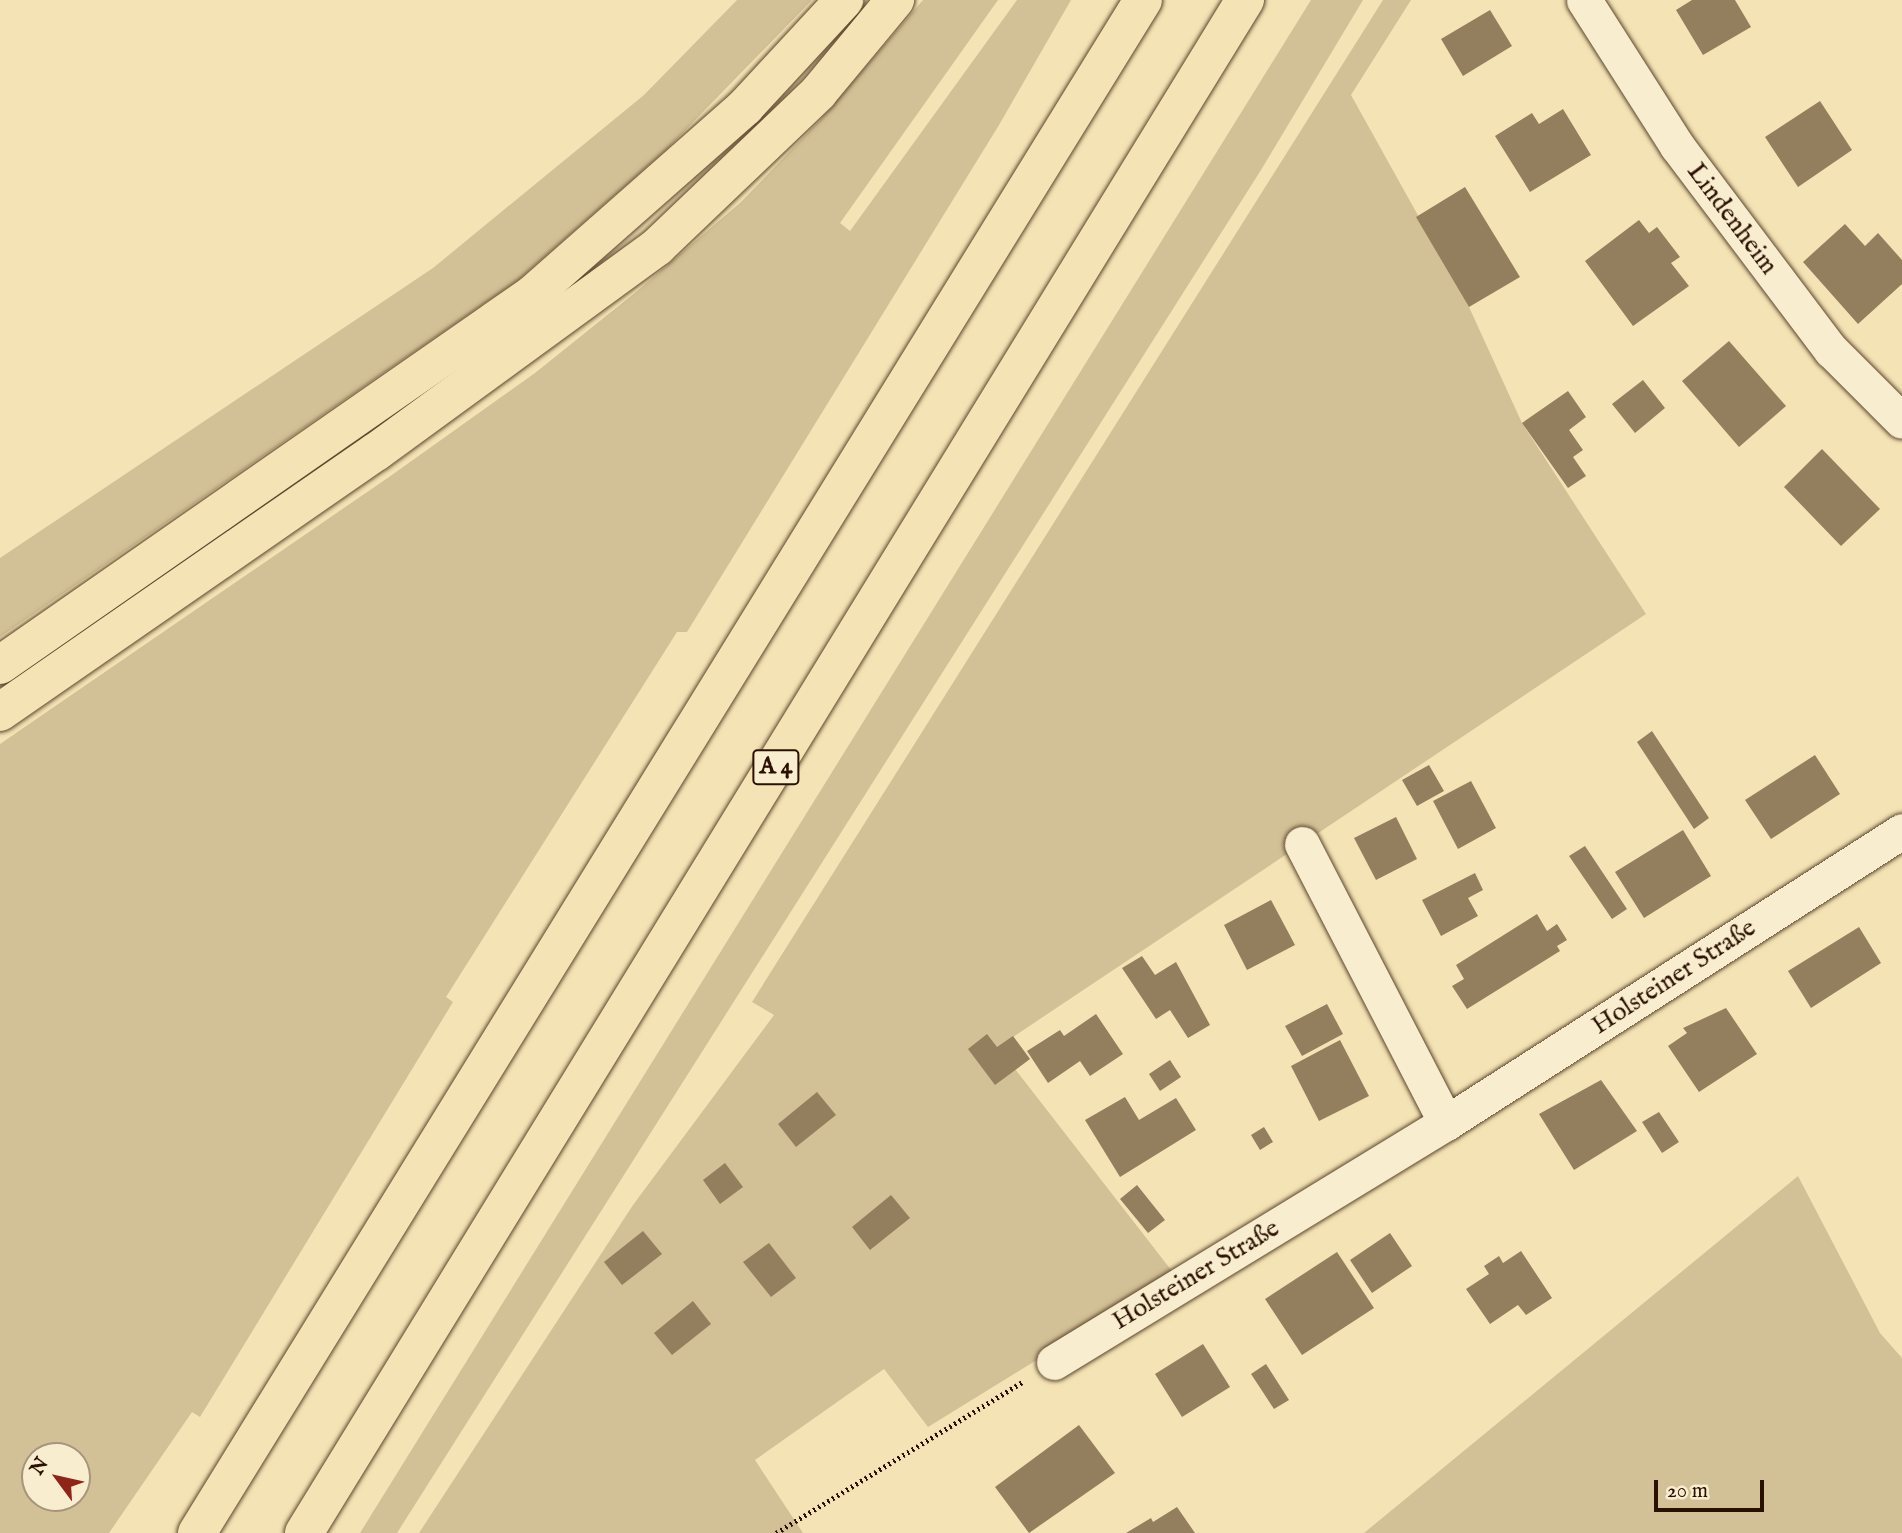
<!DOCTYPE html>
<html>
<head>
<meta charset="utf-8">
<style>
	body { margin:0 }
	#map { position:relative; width:1902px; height:1533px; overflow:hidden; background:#f4e4b5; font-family:"IM FELL English",serif }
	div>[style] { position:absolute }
	.green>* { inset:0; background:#d2c096 }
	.building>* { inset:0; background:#937e5e }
	.path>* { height:4.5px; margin-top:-2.25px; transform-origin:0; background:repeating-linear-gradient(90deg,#2a1000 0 2px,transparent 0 5.5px) }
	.roads { filter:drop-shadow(0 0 2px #5c452d) drop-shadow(0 0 2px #5c452d) }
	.street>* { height:35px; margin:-17.5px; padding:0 17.5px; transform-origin:17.5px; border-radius:17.5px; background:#f8edcf }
	.highway>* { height:38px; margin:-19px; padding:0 19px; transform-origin:19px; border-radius:19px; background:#f4e4b5 }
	span { translate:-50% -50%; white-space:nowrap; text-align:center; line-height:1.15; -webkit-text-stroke:6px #f8edcf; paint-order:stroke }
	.shield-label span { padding:2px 5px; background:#f8edcf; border:2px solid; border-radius:5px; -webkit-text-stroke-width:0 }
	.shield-label { font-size:24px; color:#2a1000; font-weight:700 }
	.street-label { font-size:26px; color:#2a1000 }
	.north { position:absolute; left:21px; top:1442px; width:70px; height:70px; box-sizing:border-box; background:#f8edcf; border:2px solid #a6957c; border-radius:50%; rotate:303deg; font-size:19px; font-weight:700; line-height:28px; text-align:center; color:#2a1000 }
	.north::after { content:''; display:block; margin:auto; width:24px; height:32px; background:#8f2418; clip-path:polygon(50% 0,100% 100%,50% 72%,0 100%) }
	.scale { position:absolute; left:1654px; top:1480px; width:110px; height:32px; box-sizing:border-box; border:4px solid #2a1000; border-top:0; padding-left:9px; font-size:21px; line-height:24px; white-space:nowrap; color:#2a1000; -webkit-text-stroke:5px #f8edcf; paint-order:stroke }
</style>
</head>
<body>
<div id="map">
	<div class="green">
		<i style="clip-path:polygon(737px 0,812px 0,667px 149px,517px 281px,0 637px,0 558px,433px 268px,644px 95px)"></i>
		<i style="clip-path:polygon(evenodd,923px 0,998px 0,840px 223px,850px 231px,1017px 0,1071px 0,999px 125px,687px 632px,677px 632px,446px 997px,453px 1002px,200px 1417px,192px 1412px,109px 1533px,0 1533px,0 744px,389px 477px,535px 373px,636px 292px,741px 202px,821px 119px,923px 0,35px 1456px,77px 1456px,77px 1498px,35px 1498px,35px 1456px)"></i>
		<i style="clip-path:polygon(1311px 0,1363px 0,1261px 170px,397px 1533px,360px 1533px)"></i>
		<i style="clip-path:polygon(1383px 0,1411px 0,1351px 95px,1469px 307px,1522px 423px,1646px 614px,998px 1047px,1175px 1275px,928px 1427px,884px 1369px,755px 1460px,803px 1533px,419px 1533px,633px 1205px,774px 1015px,752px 1002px)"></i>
		<i style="clip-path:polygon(1798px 1176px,1880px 1333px,1902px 1358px,1902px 1533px,1364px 1533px)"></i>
	</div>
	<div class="building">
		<i style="clip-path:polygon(1692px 0,1735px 0,1751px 27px,1703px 55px,1676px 10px)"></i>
		<i style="clip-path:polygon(1490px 10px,1512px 46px,1463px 76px,1441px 39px)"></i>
		<i style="clip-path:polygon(1820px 101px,1852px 150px,1798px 187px,1765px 137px)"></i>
		<i style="clip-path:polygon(1563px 109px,1591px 155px,1530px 192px,1495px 136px,1532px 113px,1539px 124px)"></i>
		<i style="clip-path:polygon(1465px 187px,1520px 277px,1469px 307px,1416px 217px)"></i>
		<i style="clip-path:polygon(1639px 220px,1649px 233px,1657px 227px,1680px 257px,1671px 263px,1689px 286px,1633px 326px,1585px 261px)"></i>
		<i style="clip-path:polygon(1845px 224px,1865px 246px,1878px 233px,1902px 260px,1902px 284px,1858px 324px,1803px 262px)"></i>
		<i style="clip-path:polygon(1729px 341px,1786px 406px,1739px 447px,1682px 381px)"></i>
		<i style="clip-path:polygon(1643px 380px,1665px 408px,1635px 433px,1612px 404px)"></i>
		<i style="clip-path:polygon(1568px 391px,1586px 417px,1569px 430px,1583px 450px,1573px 457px,1586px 476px,1568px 488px,1522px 423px)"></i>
		<i style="clip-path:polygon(1822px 449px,1880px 509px,1841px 546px,1784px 487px)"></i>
		<i style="clip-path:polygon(1652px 731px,1709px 818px,1694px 829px,1637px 742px)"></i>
		<i style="clip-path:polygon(1815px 755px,1840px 794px,1771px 839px,1745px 800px)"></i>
		<i style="clip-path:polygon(1429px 765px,1444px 791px,1417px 806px,1402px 780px)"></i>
		<i style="clip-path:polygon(1471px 781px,1496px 828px,1458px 849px,1433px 801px)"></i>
		<i style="clip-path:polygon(1396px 817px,1417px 859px,1376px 880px,1354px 838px)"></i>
		<i style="clip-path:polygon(1683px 830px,1711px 876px,1644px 918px,1615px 872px)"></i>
		<i style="clip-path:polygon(1585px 846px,1627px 909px,1612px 919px,1569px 856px)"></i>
		<i style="clip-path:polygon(1475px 873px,1483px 890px,1468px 898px,1478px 916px,1441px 936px,1422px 900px)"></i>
		<i style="clip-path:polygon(1271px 900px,1295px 945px,1247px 970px,1224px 925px)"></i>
		<i style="clip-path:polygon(1537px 914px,1547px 931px,1557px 924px,1567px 940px,1557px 946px,1560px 951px,1467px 1009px,1452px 986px,1464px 979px,1456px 965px)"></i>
		<i style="clip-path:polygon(1859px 927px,1881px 963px,1811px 1008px,1788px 971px)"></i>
		<i style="clip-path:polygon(1142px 956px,1155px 975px,1176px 962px,1210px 1025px,1188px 1038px,1170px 1010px,1156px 1019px,1122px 968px)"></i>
		<i style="clip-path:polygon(1327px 1004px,1343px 1034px,1302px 1056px,1285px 1026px)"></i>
		<i style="clip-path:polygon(1726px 1008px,1757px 1054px,1699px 1092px,1668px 1046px,1687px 1033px,1683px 1028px)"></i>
		<i style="clip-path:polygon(1096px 1014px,1123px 1054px,1090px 1076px,1080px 1061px,1048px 1083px,1027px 1051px,1060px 1030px,1064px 1036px)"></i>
		<i style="clip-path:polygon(987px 1034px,997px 1047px,1013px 1036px,1030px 1059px,995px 1085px,968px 1049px)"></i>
		<i style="clip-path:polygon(1340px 1040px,1369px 1096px,1319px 1121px,1291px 1066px)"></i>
		<i style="clip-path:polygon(1170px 1060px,1181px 1077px,1160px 1091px,1149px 1074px)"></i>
		<i style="clip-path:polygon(1601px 1080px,1637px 1131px,1574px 1170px,1539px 1114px)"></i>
		<i style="clip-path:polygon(817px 1092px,836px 1115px,796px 1147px,778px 1124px)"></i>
		<i style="clip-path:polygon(1125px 1097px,1139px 1120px,1176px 1098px,1196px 1130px,1120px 1177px,1085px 1120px)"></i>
		<i style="clip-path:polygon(1659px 1112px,1679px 1142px,1662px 1153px,1642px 1122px)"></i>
		<i style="clip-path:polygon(1264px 1127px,1273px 1142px,1260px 1150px,1251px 1135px)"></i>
		<i style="clip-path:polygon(725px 1163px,743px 1187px,720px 1204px,703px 1180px)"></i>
		<i style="clip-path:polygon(1137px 1185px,1165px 1220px,1148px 1233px,1120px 1199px)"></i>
		<i style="clip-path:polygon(891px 1195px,910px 1218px,870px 1250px,852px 1227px)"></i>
		<i style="clip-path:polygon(643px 1231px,662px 1254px,622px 1285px,604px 1262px)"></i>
		<i style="clip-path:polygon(1390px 1233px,1412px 1266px,1372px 1293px,1350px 1260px)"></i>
		<i style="clip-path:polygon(769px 1243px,796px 1278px,771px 1297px,743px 1262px)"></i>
		<i style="clip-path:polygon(1521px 1251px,1552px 1298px,1526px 1315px,1518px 1305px,1490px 1324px,1466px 1289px,1489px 1274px,1484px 1266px,1499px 1256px,1503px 1263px)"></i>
		<i style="clip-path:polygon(1337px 1252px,1374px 1308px,1302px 1355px,1265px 1299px)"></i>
		<i style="clip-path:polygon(693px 1301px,711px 1324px,672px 1355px,654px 1333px)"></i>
		<i style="clip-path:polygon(1203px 1344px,1230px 1387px,1182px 1417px,1155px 1374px)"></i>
		<i style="clip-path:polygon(1266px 1364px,1289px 1400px,1274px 1409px,1251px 1374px)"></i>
		<i style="clip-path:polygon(1079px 1425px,1115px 1473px,1029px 1533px,995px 1487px)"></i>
		<i style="clip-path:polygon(1177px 1507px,1195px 1533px,1126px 1533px,1151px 1518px,1153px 1522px)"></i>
	</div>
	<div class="path">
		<i style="left:776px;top:1533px;width:291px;rotate:-31.5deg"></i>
	</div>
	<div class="roads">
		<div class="street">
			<i style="left:1584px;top:0;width:173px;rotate:57.5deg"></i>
			<i style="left:1677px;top:146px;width:256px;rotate:53deg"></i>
			<i style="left:1831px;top:350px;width:100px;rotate:45deg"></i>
			<i style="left:1302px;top:844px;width:314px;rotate:62.7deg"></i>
			<i style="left:1054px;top:1362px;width:459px;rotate:-31.4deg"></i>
			<i style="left:1446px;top:1123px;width:541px;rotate:-32.63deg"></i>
		</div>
		<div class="highway">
			<i style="left:0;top:665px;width:649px;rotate:-34.84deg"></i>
			<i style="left:533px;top:294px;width:283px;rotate:-41.4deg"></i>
			<i style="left:745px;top:107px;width:146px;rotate:-47.2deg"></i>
			<i style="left:0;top:712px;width:457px;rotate:-34.7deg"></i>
			<i style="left:376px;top:452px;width:348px;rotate:-36.1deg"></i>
			<i style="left:657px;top:247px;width:223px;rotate:-43.7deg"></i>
			<i style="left:818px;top:93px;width:121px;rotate:-50.4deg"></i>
			<i style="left:197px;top:1533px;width:1801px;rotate:-58.32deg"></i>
			<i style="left:304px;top:1533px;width:1799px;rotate:-58.46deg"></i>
		</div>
	</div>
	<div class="shield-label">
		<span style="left:776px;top:767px">A 4</span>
	</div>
	<div class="street-label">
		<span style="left:1732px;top:219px;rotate:53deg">Lindenheim</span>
		<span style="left:1674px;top:977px;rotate:-33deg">Holsteiner Straße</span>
		<span style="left:1196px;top:1275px;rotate:-31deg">Holsteiner Straße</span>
	</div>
	<div class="north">N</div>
	<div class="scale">20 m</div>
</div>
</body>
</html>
